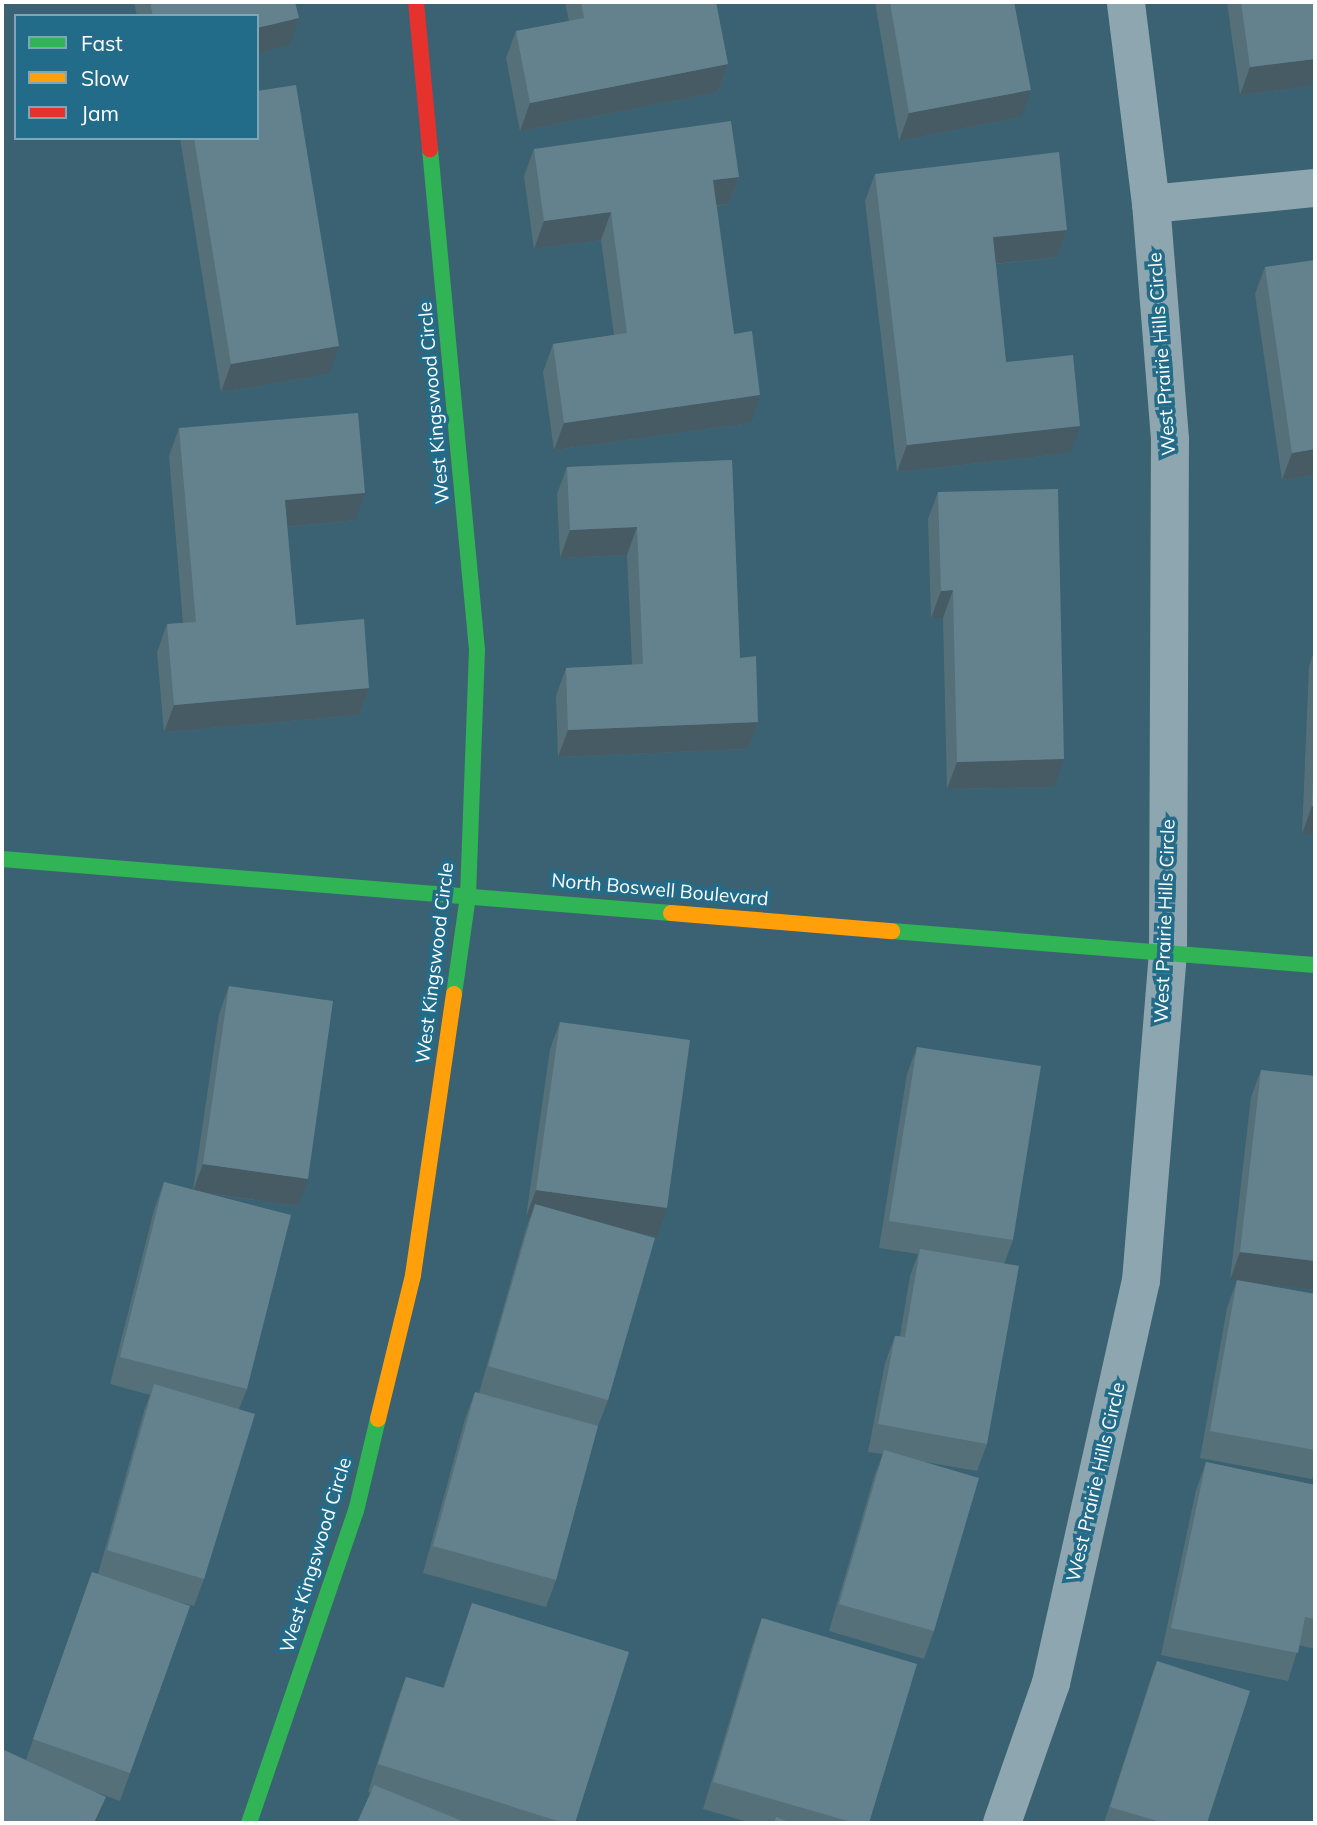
<!DOCTYPE html>
<html>
<head>
<meta charset="utf-8">
<style>
	body { margin:0 }
	#map { position:relative; width:1317px; height:1825px; overflow:hidden; background:#3a6272; font-family:Mulish,sans-serif }
	div>[style] { position:absolute }
	.street>* { height:38px; margin:-19px; padding:0 19px; transform-origin:19px; border-radius:19px; background:#8ea6b0 }
	.fast>* { height:16px; margin:-8px; padding:0 8px; transform-origin:8px; border-radius:8px; background:#30b455 }
	.slow>* { height:16px; margin:-8px; padding:0 8px; transform-origin:8px; border-radius:8px; background:#ff9f0a }
	.jam>* { height:16px; margin:-8px; padding:0 8px; transform-origin:8px; border-radius:8px; background:#e5322d }
	.wall>* { inset:0; background:#56707a }
	.shaded-wall>* { inset:0; background:#465b63 }
	.building>* { inset:0; background:#64828e }
	span { translate:-50% -50%; white-space:nowrap; text-align:center; line-height:1.15; -webkit-text-stroke:7px #236c89; paint-order:stroke }
	.street-label { font-size:19px; color:#fff }
	.frame { position:absolute; inset:0; border:4px solid #fff; pointer-events:none }
	.legend { position:absolute; left:14px; top:14px; width:245px; height:126px; box-sizing:border-box; background:#236c89; border:2px solid #7ba7b8; margin:0; padding:9px 12px; list-style:none; font-size:21px; color:#fff }
	.legend li { display:flex; align-items:center; gap:14px; height:35px }
	.legend b { width:35px; border:2px solid #7ba7b8 }
</style>
</head>
<body>
<div id="map">
	<div class="street">
		<i style="left:1151px;top:204px;width:165px;rotate:-5.6deg"></i>
		<i style="left:1002px;top:1823px;width:148px;rotate:-70.7deg"></i>
		<i style="left:1051px;top:1683px;width:412px;rotate:-77.4deg"></i>
		<i style="left:1141px;top:1281px;width:330px;rotate:-85.3deg"></i>
		<i style="left:1168px;top:952px;width:513px;rotate:-89.78deg"></i>
		<i style="left:1170px;top:439px;width:236px;rotate:-94.6deg"></i>
		<i style="left:1151px;top:204px;width:204px;rotate:-97.1deg"></i>
	</div>
	<div class="fast">
		<i style="left:430px;top:149px;width:503px;rotate:84.64deg"></i>
		<i style="left:477px;top:650px;width:246px;rotate:92.1deg"></i>
		<i style="left:468px;top:896px;width:99px;rotate:98.1deg"></i>
		<i style="left:2px;top:859px;width:671px;rotate:4.61deg"></i>
		<i style="left:892px;top:931px;width:424px;rotate:4.6deg"></i>
		<i style="left:249px;top:1823px;width:330px;rotate:-71.1deg"></i>
		<i style="left:356px;top:1511px;width:95px;rotate:-76.6deg"></i>
	</div>
	<div class="slow">
		<i style="left:671px;top:913px;width:222px;rotate:4.7deg"></i>
		<i style="left:378px;top:1419px;width:148px;rotate:-76.3deg"></i>
		<i style="left:413px;top:1275px;width:284px;rotate:-81.7deg"></i>
	</div>
	<div class="jam">
		<i style="left:416px;top:2px;width:148px;rotate:84.6deg"></i>
	</div>
	<div class="wall">
		<i style="clip-path:polygon(134px 2px,295px 2px,289px 45px,257px 16px,137px 16px)"></i>
		<i style="clip-path:polygon(565px 2px,716px 2px,728px 64px,718px 92px,520px 131px,506px 58px,516px 31px,569px 21px)"></i>
		<i style="clip-path:polygon(875px 2px,1014px 2px,1021px 117px,899px 141px)"></i>
		<i style="clip-path:polygon(1227px 2px,1315px 2px,1310px 86px,1240px 95px)"></i>
		<i style="clip-path:polygon(180px 138px,257px 138px,329px 374px,221px 392px)"></i>
		<i style="clip-path:polygon(534px 149px,739px 177px,729px 204px,717px 206px,734px 334px,751px 423px,554px 450px,543px 372px,553px 344px,614px 335px,601px 240px,534px 249px,524px 176px)"></i>
		<i style="clip-path:polygon(875px 174px,1067px 230px,1057px 257px,996px 264px,1006px 362px,1070px 453px,897px 472px,865px 201px)"></i>
		<i style="clip-path:polygon(1265px 267px,1315px 475px,1282px 480px,1255px 294px)"></i>
		<i style="clip-path:polygon(179px 428px,355px 520px,287px 527px,296px 625px,369px 688px,359px 715px,164px 732px,157px 652px,167px 624px,183px 623px,169px 456px)"></i>
		<i style="clip-path:polygon(732px 460px,740px 658px,758px 722px,748px 749px,558px 757px,556px 696px,566px 668px,632px 665px,627px 555px,560px 558px,557px 494px,567px 467px)"></i>
		<i style="clip-path:polygon(938px 492px,1054px 787px,947px 789px,943px 618px,931px 618px,928px 519px)"></i>
		<i style="clip-path:polygon(1315px 649px,1315px 834px,1302px 834px,1309px 666px)"></i>
		<i style="clip-path:polygon(229px 986px,298px 1206px,205px 1193px,247px 1389px,239px 1409px,204px 1579px,194px 1606px,172px 1600px,190px 1606px,120px 1801px,93px 1791px,26px 1760px,92px 1572px,98px 1574px,144px 1411px,150px 1395px,110px 1384px,154px 1210px,164px 1182px,193px 1190px,219px 1014px)"></i>
		<i style="clip-path:polygon(560px 1022px,657px 1236px,638px 1233px,608px 1400px,598px 1426px,556px 1580px,546px 1607px,423px 1573px,465px 1419px,475px 1392px,479px 1393px,525px 1232px,530px 1218px,526px 1217px,550px 1049px)"></i>
		<i style="clip-path:polygon(917px 1047px,1013px 1240px,1004px 1264px,987px 1444px,977px 1471px,925px 1462px,934px 1631px,924px 1659px,829px 1631px,874px 1477px,883px 1454px,868px 1452px,885px 1363px,895px 1336px,900px 1336px,910px 1276px,918px 1254px,879px 1248px,907px 1074px)"></i>
		<i style="clip-path:polygon(1261px 1070px,1315px 1076px,1315px 1290px,1241px 1281px,1315px 1294px,1315px 1470px,1312px 1479px,1200px 1458px,1227px 1308px,1237px 1280px,1230px 1280px,1251px 1097px)"></i>
		<i style="clip-path:polygon(1206px 1462px,1315px 1485px,1315px 1649px,1299px 1645px,1288px 1681px,1161px 1655px,1196px 1490px)"></i>
		<i style="clip-path:polygon(472px 1603px,575px 1823px,468px 1823px,368px 1792px,396px 1704px,406px 1677px,443px 1688px)"></i>
		<i style="clip-path:polygon(762px 1618px,869px 1823px,751px 1823px,703px 1809px,752px 1646px)"></i>
		<i style="clip-path:polygon(1157px 1661px,1207px 1823px,1104px 1823px,1150px 1681px)"></i>
	</div>
	<div class="shaded-wall">
		<i style="clip-path:polygon(299px 18px,289px 45px,257px 53px,257px 28px)"></i>
		<i style="clip-path:polygon(1315px 59px,1315px 70px,1310px 86px,1240px 95px,1250px 67px)"></i>
		<i style="clip-path:polygon(728px 64px,718px 92px,520px 131px,530px 103px)"></i>
		<i style="clip-path:polygon(1031px 90px,1021px 117px,899px 141px,909px 113px)"></i>
		<i style="clip-path:polygon(739px 177px,729px 204px,703px 207px,713px 180px)"></i>
		<i style="clip-path:polygon(611px 212px,601px 240px,534px 249px,544px 221px)"></i>
		<i style="clip-path:polygon(1067px 230px,1057px 257px,983px 265px,993px 237px)"></i>
		<i style="clip-path:polygon(339px 346px,329px 374px,221px 392px,231px 364px)"></i>
		<i style="clip-path:polygon(760px 395px,751px 423px,554px 450px,564px 423px)"></i>
		<i style="clip-path:polygon(1080px 426px,1070px 453px,897px 472px,907px 445px)"></i>
		<i style="clip-path:polygon(1315px 449px,1315px 475px,1282px 480px,1292px 453px)"></i>
		<i style="clip-path:polygon(365px 493px,355px 520px,275px 528px,285px 500px)"></i>
		<i style="clip-path:polygon(637px 527px,627px 555px,560px 558px,570px 530px)"></i>
		<i style="clip-path:polygon(953px 590px,943px 618px,931px 618px,941px 591px)"></i>
		<i style="clip-path:polygon(369px 688px,359px 715px,164px 732px,174px 705px)"></i>
		<i style="clip-path:polygon(758px 722px,748px 749px,558px 757px,568px 730px)"></i>
		<i style="clip-path:polygon(1064px 759px,1054px 787px,947px 789px,957px 762px)"></i>
		<i style="clip-path:polygon(1312px 806px,1315px 806px,1315px 834px,1302px 834px)"></i>
		<i style="clip-path:polygon(203px 1164px,308px 1179px,298px 1206px,193px 1191px)"></i>
		<i style="clip-path:polygon(536px 1190px,667px 1208px,657px 1236px,531px 1218px,535px 1204px,530px 1218px,526px 1217px)"></i>
		<i style="clip-path:polygon(1240px 1252px,1315px 1261px,1315px 1290px,1230px 1280px)"></i>
		<i style="clip-path:polygon(106px 1797px,96px 1823px,94px 1823px)"></i>
	</div>
	<div class="building">
		<i style="clip-path:polygon(150px 2px,295px 2px,299px 18px,257px 28px,257px 16px,153px 16px)"></i>
		<i style="clip-path:polygon(581px 2px,716px 2px,728px 64px,530px 103px,516px 31px,584px 18px)"></i>
		<i style="clip-path:polygon(890px 2px,1014px 2px,1031px 90px,909px 113px)"></i>
		<i style="clip-path:polygon(1241px 2px,1315px 2px,1315px 7px,1313px 7px,1315px 23px,1315px 59px,1250px 67px)"></i>
		<i style="clip-path:polygon(296px 85px,339px 346px,231px 364px,194px 138px,257px 138px,257px 91px)"></i>
		<i style="clip-path:polygon(731px 121px,739px 177px,713px 180px,734px 334px,752px 331px,760px 395px,564px 423px,553px 344px,627px 333px,611px 212px,544px 221px,534px 149px)"></i>
		<i style="clip-path:polygon(1059px 152px,1067px 230px,993px 237px,1006px 362px,1073px 355px,1080px 426px,907px 445px,875px 174px)"></i>
		<i style="clip-path:polygon(1315px 260px,1315px 449px,1292px 453px,1265px 267px)"></i>
		<i style="clip-path:polygon(358px 413px,365px 493px,285px 500px,296px 625px,364px 619px,369px 688px,174px 705px,167px 624px,196px 622px,179px 428px)"></i>
		<i style="clip-path:polygon(732px 460px,740px 658px,756px 656px,758px 722px,568px 730px,566px 668px,643px 664px,637px 527px,570px 530px,567px 467px)"></i>
		<i style="clip-path:polygon(1058px 489px,1064px 759px,957px 762px,953px 590px,941px 591px,938px 492px)"></i>
		<i style="clip-path:polygon(1315px 733px,1315px 806px,1312px 806px)"></i>
		<i style="clip-path:polygon(229px 986px,333px 1001px,308px 1179px,203px 1164px)"></i>
		<i style="clip-path:polygon(560px 1022px,690px 1040px,667px 1208px,536px 1190px)"></i>
		<i style="clip-path:polygon(917px 1047px,1041px 1066px,1013px 1240px,889px 1221px)"></i>
		<i style="clip-path:polygon(1261px 1070px,1315px 1076px,1315px 1261px,1240px 1252px)"></i>
		<i style="clip-path:polygon(164px 1182px,291px 1215px,247px 1389px,120px 1357px)"></i>
		<i style="clip-path:polygon(535px 1204px,655px 1238px,608px 1400px,488px 1366px)"></i>
		<i style="clip-path:polygon(920px 1249px,1019px 1266px,987px 1444px,878px 1424px,895px 1336px,905px 1337px)"></i>
		<i style="clip-path:polygon(1237px 1280px,1315px 1294px,1315px 1450px,1210px 1431px)"></i>
		<i style="clip-path:polygon(154px 1384px,255px 1414px,204px 1579px,107px 1550px)"></i>
		<i style="clip-path:polygon(475px 1392px,598px 1426px,556px 1580px,433px 1546px)"></i>
		<i style="clip-path:polygon(884px 1450px,979px 1478px,934px 1631px,839px 1604px)"></i>
		<i style="clip-path:polygon(1206px 1462px,1315px 1485px,1315px 1619px,1305px 1617px,1298px 1653px,1171px 1628px)"></i>
		<i style="clip-path:polygon(92px 1572px,190px 1606px,130px 1773px,33px 1739px)"></i>
		<i style="clip-path:polygon(472px 1603px,629px 1652px,575px 1823px,564px 1823px,378px 1764px,406px 1677px,444px 1688px)"></i>
		<i style="clip-path:polygon(762px 1618px,917px 1664px,869px 1823px,855px 1823px,713px 1782px)"></i>
		<i style="clip-path:polygon(1157px 1661px,1250px 1691px,1207px 1823px,1164px 1823px,1110px 1807px)"></i>
		<i style="clip-path:polygon(2px 1749px,106px 1797px,94px 1823px,2px 1823px)"></i>
		<i style="clip-path:polygon(374px 1785px,467px 1823px,357px 1823px)"></i>
		<i style="clip-path:polygon(776px 1817px,791px 1823px,774px 1823px)"></i>
	</div>
	<div class="street-label">
		<span style="left:1162px;top:354px;rotate:-94deg">West Prairie Hills Circle</span>
		<span style="left:434px;top:403px;rotate:-95deg">West Kingswood Circle</span>
		<span style="left:660px;top:890px;rotate:5deg">North Boswell Boulevard</span>
		<span style="left:1165px;top:921px;rotate:-88deg">West Prairie Hills Circle</span>
		<span style="left:435px;top:963px;rotate:-83deg">West Kingswood Circle</span>
		<span style="left:1096px;top:1482px;rotate:-77deg">West Prairie Hills Circle</span>
		<span style="left:316px;top:1555px;rotate:-73deg">West Kingswood Circle</span>
	</div>
	<div class="frame"></div>
	<ul class="legend">
	<li><b style="height:9px;background:#30b455"></b>Fast</li>
	<li><b style="height:9px;background:#ff9f0a"></b>Slow</li>
	<li><b style="height:9px;background:#e5322d"></b>Jam</li>
	</ul>
</div>
</body>
</html>
